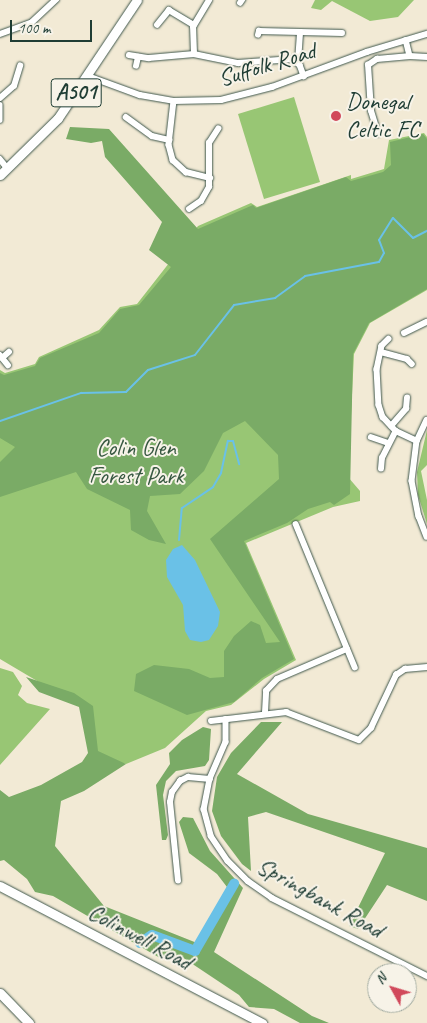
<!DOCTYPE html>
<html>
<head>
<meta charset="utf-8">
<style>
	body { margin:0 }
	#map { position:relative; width:427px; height:1023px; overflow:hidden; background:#f2ead5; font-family:Caveat,sans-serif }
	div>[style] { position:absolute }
	.green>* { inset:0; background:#98c674 }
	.forest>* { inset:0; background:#7aab66 }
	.water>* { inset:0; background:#6ac1e7 }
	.stream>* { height:2px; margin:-1px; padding:0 1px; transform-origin:1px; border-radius:1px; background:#6ac1e7 }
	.river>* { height:10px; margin:-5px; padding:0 5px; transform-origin:5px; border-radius:5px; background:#6ac1e7 }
	.roads { filter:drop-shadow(0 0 1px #3f574c) drop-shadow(0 0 1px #3f574c) }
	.street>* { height:5.5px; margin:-2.75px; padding:0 2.75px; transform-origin:2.75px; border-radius:2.75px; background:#fff }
	.secondary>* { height:9px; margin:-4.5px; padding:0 4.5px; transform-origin:4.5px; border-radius:4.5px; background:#fff }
	.primary>* { height:9px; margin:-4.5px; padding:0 4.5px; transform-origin:4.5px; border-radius:4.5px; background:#fff }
	.dots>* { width:14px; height:14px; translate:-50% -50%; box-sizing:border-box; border:2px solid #f7f3e8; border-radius:50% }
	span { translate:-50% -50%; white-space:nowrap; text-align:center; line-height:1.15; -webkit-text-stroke:4px #f7f3e8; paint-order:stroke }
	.shield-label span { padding:1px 4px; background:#f7f3e8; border:1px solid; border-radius:4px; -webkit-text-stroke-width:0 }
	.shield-label { font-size:22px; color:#1f3d34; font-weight:700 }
	.street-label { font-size:24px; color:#1f3d34 }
	.poi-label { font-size:24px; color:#1f3d34 }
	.left { translate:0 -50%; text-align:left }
	.park-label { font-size:24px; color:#375841 }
	.north { position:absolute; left:367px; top:963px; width:50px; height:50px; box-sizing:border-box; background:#f7f3e8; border:1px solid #a1aaa0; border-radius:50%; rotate:309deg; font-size:14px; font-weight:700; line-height:20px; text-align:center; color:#1f3d34 }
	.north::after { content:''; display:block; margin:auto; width:18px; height:22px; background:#d1495b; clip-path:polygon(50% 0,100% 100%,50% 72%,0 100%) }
	.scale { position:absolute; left:10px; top:20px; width:82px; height:22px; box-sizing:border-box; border:2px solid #1f3d34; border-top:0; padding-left:6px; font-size:15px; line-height:18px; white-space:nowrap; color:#1f3d34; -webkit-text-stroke:4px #f7f3e8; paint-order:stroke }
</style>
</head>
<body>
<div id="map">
	<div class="green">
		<i style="clip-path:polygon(315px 0,414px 0,398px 17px,370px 21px,332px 1px,321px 10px,311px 8px)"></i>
		<i style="clip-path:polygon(294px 97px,320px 182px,264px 199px,238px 114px)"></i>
		<i style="clip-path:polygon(424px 133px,427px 137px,427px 290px,370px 323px,354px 354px,348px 477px,360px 491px,360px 501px,333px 507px,246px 543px,296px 660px,264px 679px,231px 705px,206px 711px,165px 748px,126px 764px,92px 756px,81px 707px,0 659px,0 370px,5px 373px,35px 364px,39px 357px,99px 330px,120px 307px,137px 304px,198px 226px,251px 203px,257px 207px,351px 175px,351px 179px,384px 169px,389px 140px)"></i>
		<i style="clip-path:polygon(427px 430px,427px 465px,421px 471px,427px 500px,427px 524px,418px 495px,417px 472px)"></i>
		<i style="clip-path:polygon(0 668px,13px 672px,22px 686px,18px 695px,27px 703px,50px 709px,0 765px)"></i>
	</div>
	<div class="forest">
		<i style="clip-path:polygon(70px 127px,109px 129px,198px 229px,253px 205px,256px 208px,346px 177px,351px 181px,383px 172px,391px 165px,390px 142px,423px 134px,427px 139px,427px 289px,369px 323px,353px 354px,350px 494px,334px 505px,330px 502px,308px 509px,287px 523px,244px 541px,294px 659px,262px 678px,234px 702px,187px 715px,134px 691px,136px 674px,154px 665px,189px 669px,210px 678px,224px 677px,224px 651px,234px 636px,251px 621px,260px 625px,266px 643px,280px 642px,210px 539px,279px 479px,278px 455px,245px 421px,223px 433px,204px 471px,180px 494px,150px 496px,147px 511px,166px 544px,149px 540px,131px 530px,130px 510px,87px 489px,76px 472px,0 497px,0 462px,15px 447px,0 438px,0 373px,4px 375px,35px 366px,40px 358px,99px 333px,120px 309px,139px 305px,171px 267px,149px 250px,162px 222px,105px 157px,102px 141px,91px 143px,66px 139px)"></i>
		<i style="clip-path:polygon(26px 677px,74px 693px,93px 706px,98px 751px,126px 764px,84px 791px,61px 801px,55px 846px,104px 906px,197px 943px,227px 887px,217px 874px,189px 853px,179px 822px,183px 817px,193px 818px,210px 851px,243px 888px,214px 952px,312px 1016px,329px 1023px,300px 1023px,274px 1009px,249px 1007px,239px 995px,179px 955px,160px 958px,53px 896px,35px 892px,27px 879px,4px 860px,0 861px,0 790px,9px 797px,41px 785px,82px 762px,88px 753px,79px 707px,39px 692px)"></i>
		<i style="clip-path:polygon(261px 722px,282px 722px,237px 774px,308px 814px,427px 848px,427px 901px,387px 885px,358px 929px,349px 926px,385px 853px,266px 812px,248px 817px,251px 871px,242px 864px,221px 836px,212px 811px,217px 777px,231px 753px)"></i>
		<i style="clip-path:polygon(203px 727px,211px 729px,209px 760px,205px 766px,176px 771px,166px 781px,163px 795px,168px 835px,166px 840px,162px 840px,156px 785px,170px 764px,169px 753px,182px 740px)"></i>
	</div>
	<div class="water">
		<i style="clip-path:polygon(182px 545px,195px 560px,220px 612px,218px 626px,209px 640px,201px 642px,190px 640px,185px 631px,183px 605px,167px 577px,166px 560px,173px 549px)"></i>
	</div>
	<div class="stream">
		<i style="left:0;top:421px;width:86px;rotate:-19.1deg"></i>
		<i style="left:81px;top:393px;width:45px;rotate:-1.3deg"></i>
		<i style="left:126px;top:392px;width:31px;rotate:-45deg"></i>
		<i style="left:148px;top:370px;width:49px;rotate:-17.7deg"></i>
		<i style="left:195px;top:355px;width:63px;rotate:-52deg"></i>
		<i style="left:234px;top:305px;width:42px;rotate:-9.7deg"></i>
		<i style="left:275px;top:298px;width:37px;rotate:-36deg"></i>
		<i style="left:305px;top:276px;width:75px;rotate:-10.7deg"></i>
		<i style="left:379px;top:262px;width:10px;rotate:-61deg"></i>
		<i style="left:384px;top:253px;width:14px;rotate:-111deg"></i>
		<i style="left:379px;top:240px;width:26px;rotate:-58deg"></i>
		<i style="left:393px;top:218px;width:28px;rotate:45deg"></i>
		<i style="left:413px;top:238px;width:16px;rotate:-27deg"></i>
		<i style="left:179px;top:540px;width:32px;rotate:-85deg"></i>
		<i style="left:182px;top:508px;width:37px;rotate:-34deg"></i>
		<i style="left:213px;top:487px;width:16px;rotate:-60deg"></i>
		<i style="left:221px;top:473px;width:33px;rotate:-78deg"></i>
		<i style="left:228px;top:441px;width:5px"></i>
		<i style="left:233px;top:441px;width:24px;rotate:75deg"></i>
	</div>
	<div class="river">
		<i style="left:140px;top:943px;width:14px;rotate:-34deg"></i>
		<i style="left:152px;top:935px;width:46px;rotate:20.4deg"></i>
		<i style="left:195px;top:951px;width:78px;rotate:-59.8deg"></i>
	</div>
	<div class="roads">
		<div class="street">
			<i style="left:240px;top:3px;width:4px;rotate:-56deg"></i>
			<i style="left:157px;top:25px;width:19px;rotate:-51deg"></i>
			<i style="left:169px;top:10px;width:29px;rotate:31deg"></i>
			<i style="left:0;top:34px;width:33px;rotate:-20deg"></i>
			<i style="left:31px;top:23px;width:34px;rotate:-43deg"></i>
			<i style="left:258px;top:35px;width:4px;rotate:-76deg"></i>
			<i style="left:259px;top:31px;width:83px;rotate:1.4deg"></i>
			<i style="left:406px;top:40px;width:16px;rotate:76deg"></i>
			<i style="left:410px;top:56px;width:17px;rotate:3deg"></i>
			<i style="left:194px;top:54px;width:27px;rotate:-92deg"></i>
			<i style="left:193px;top:27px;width:31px;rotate:-59deg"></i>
			<i style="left:129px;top:55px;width:20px;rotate:9deg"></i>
			<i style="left:149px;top:58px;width:45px;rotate:-5.1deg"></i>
			<i style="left:194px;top:54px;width:45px;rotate:11.6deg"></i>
			<i style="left:238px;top:63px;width:55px;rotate:-4.2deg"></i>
			<i style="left:293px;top:59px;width:9px;rotate:41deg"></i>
			<i style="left:300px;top:65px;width:12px;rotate:70deg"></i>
			<i style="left:298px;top:62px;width:29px;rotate:-86deg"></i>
			<i style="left:136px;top:66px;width:9px;rotate:-77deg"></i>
			<i style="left:88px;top:76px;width:55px;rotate:20.1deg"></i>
			<i style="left:140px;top:95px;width:35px;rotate:10deg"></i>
			<i style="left:174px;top:101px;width:47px;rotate:-1.2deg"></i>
			<i style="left:221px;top:100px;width:53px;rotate:-14.3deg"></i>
			<i style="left:272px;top:87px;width:101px;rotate:-20.2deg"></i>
			<i style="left:367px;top:52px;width:63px;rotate:-16.7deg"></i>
			<i style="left:0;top:98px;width:18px;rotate:-41deg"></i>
			<i style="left:14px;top:86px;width:21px;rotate:-73deg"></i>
			<i style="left:174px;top:101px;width:44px;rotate:96.5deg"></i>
			<i style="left:169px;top:145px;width:16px;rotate:75deg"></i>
			<i style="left:173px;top:160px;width:18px;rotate:43deg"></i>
			<i style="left:186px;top:172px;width:25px;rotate:14deg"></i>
			<i style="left:0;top:105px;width:15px;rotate:90deg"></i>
			<i style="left:126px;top:117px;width:32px;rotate:36deg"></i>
			<i style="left:152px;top:136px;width:18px;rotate:13deg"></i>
			<i style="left:378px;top:134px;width:24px;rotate:-107deg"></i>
			<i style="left:371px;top:111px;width:46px;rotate:-93.7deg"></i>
			<i style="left:368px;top:65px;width:11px;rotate:-34deg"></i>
			<i style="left:377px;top:59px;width:33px;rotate:-5deg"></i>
			<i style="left:0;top:159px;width:13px;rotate:51deg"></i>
			<i style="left:189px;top:209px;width:14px;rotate:-34deg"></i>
			<i style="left:201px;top:201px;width:16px;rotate:-60deg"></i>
			<i style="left:209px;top:187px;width:44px;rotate:-90deg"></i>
			<i style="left:209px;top:143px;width:17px;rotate:-57deg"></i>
			<i style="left:404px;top:333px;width:25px;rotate:-26deg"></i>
			<i style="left:389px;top:339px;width:10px;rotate:135deg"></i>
			<i style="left:382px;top:346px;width:24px;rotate:102deg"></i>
			<i style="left:377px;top:369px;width:36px;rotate:87deg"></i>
			<i style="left:379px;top:405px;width:13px;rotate:72deg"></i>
			<i style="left:383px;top:417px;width:19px;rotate:47deg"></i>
			<i style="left:396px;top:431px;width:23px;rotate:25deg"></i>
			<i style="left:381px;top:352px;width:27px;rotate:15deg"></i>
			<i style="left:407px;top:359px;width:7px;rotate:45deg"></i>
			<i style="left:0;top:355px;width:13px;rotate:51deg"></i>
			<i style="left:2px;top:358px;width:9px;rotate:-41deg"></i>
			<i style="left:427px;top:420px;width:23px;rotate:115deg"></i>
			<i style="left:417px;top:441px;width:40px;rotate:97.1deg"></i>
			<i style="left:412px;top:481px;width:36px;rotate:79deg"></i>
			<i style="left:419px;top:516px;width:22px;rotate:69deg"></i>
			<i style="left:391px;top:426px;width:23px;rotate:-49deg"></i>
			<i style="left:406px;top:409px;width:11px;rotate:-85deg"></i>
			<i style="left:371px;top:437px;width:18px;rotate:19deg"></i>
			<i style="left:381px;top:469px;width:11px;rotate:-85deg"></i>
			<i style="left:382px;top:458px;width:30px;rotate:-63deg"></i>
			<i style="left:296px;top:524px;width:155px;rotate:67.6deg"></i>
			<i style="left:265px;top:713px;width:22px;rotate:-87deg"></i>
			<i style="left:266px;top:691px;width:16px;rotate:-47deg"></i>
			<i style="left:277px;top:679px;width:76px;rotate:-23.2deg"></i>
			<i style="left:226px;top:719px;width:23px;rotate:90deg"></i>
			<i style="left:226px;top:742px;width:40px;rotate:113.4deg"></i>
			<i style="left:210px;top:779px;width:31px;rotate:101deg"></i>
			<i style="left:204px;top:809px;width:28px;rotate:75deg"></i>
			<i style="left:211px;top:836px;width:30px;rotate:56deg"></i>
			<i style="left:228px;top:861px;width:28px;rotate:45deg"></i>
			<i style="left:248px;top:881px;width:29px;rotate:35deg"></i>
			<i style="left:272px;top:898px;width:174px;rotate:26.7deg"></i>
			<i style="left:211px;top:721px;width:76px;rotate:-6.8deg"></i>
			<i style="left:286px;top:712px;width:78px;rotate:21deg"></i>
			<i style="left:359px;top:740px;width:17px;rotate:-45deg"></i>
			<i style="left:371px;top:728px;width:59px;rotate:-64.7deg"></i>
			<i style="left:396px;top:675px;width:11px;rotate:-34deg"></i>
			<i style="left:405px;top:669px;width:22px;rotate:-5deg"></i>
			<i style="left:178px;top:881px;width:79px;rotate:-95.8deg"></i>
			<i style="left:170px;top:802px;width:10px;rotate:-79deg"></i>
			<i style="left:172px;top:792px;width:14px;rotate:-54deg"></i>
			<i style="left:180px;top:781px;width:9px;rotate:-27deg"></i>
			<i style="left:188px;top:777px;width:22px;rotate:5deg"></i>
		</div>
		<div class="secondary">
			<i style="left:0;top:886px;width:296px;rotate:27.6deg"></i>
		</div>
		<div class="primary">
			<i style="left:0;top:175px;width:81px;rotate:-44.5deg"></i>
			<i style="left:58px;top:118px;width:142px;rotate:-56.2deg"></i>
			<i style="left:0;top:993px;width:42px;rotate:46deg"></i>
		</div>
	</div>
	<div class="dots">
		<i style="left:336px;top:116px;background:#d1495b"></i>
	</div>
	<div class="shield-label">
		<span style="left:76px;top:93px">A501</span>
	</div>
	<div class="street-label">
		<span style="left:267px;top:65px;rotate:-17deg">Suffolk Road</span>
		<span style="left:320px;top:898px;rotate:29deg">Springbank Road</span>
		<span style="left:140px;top:937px;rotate:28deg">Colinwell Road</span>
	</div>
	<div class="poi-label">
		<span class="left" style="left:346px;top:116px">Donegal<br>Celtic FC</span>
	</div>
	<div class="park-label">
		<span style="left:136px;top:462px">Colin Glen<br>Forest Park</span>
	</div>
	<div class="north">N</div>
	<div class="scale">100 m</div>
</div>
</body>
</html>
